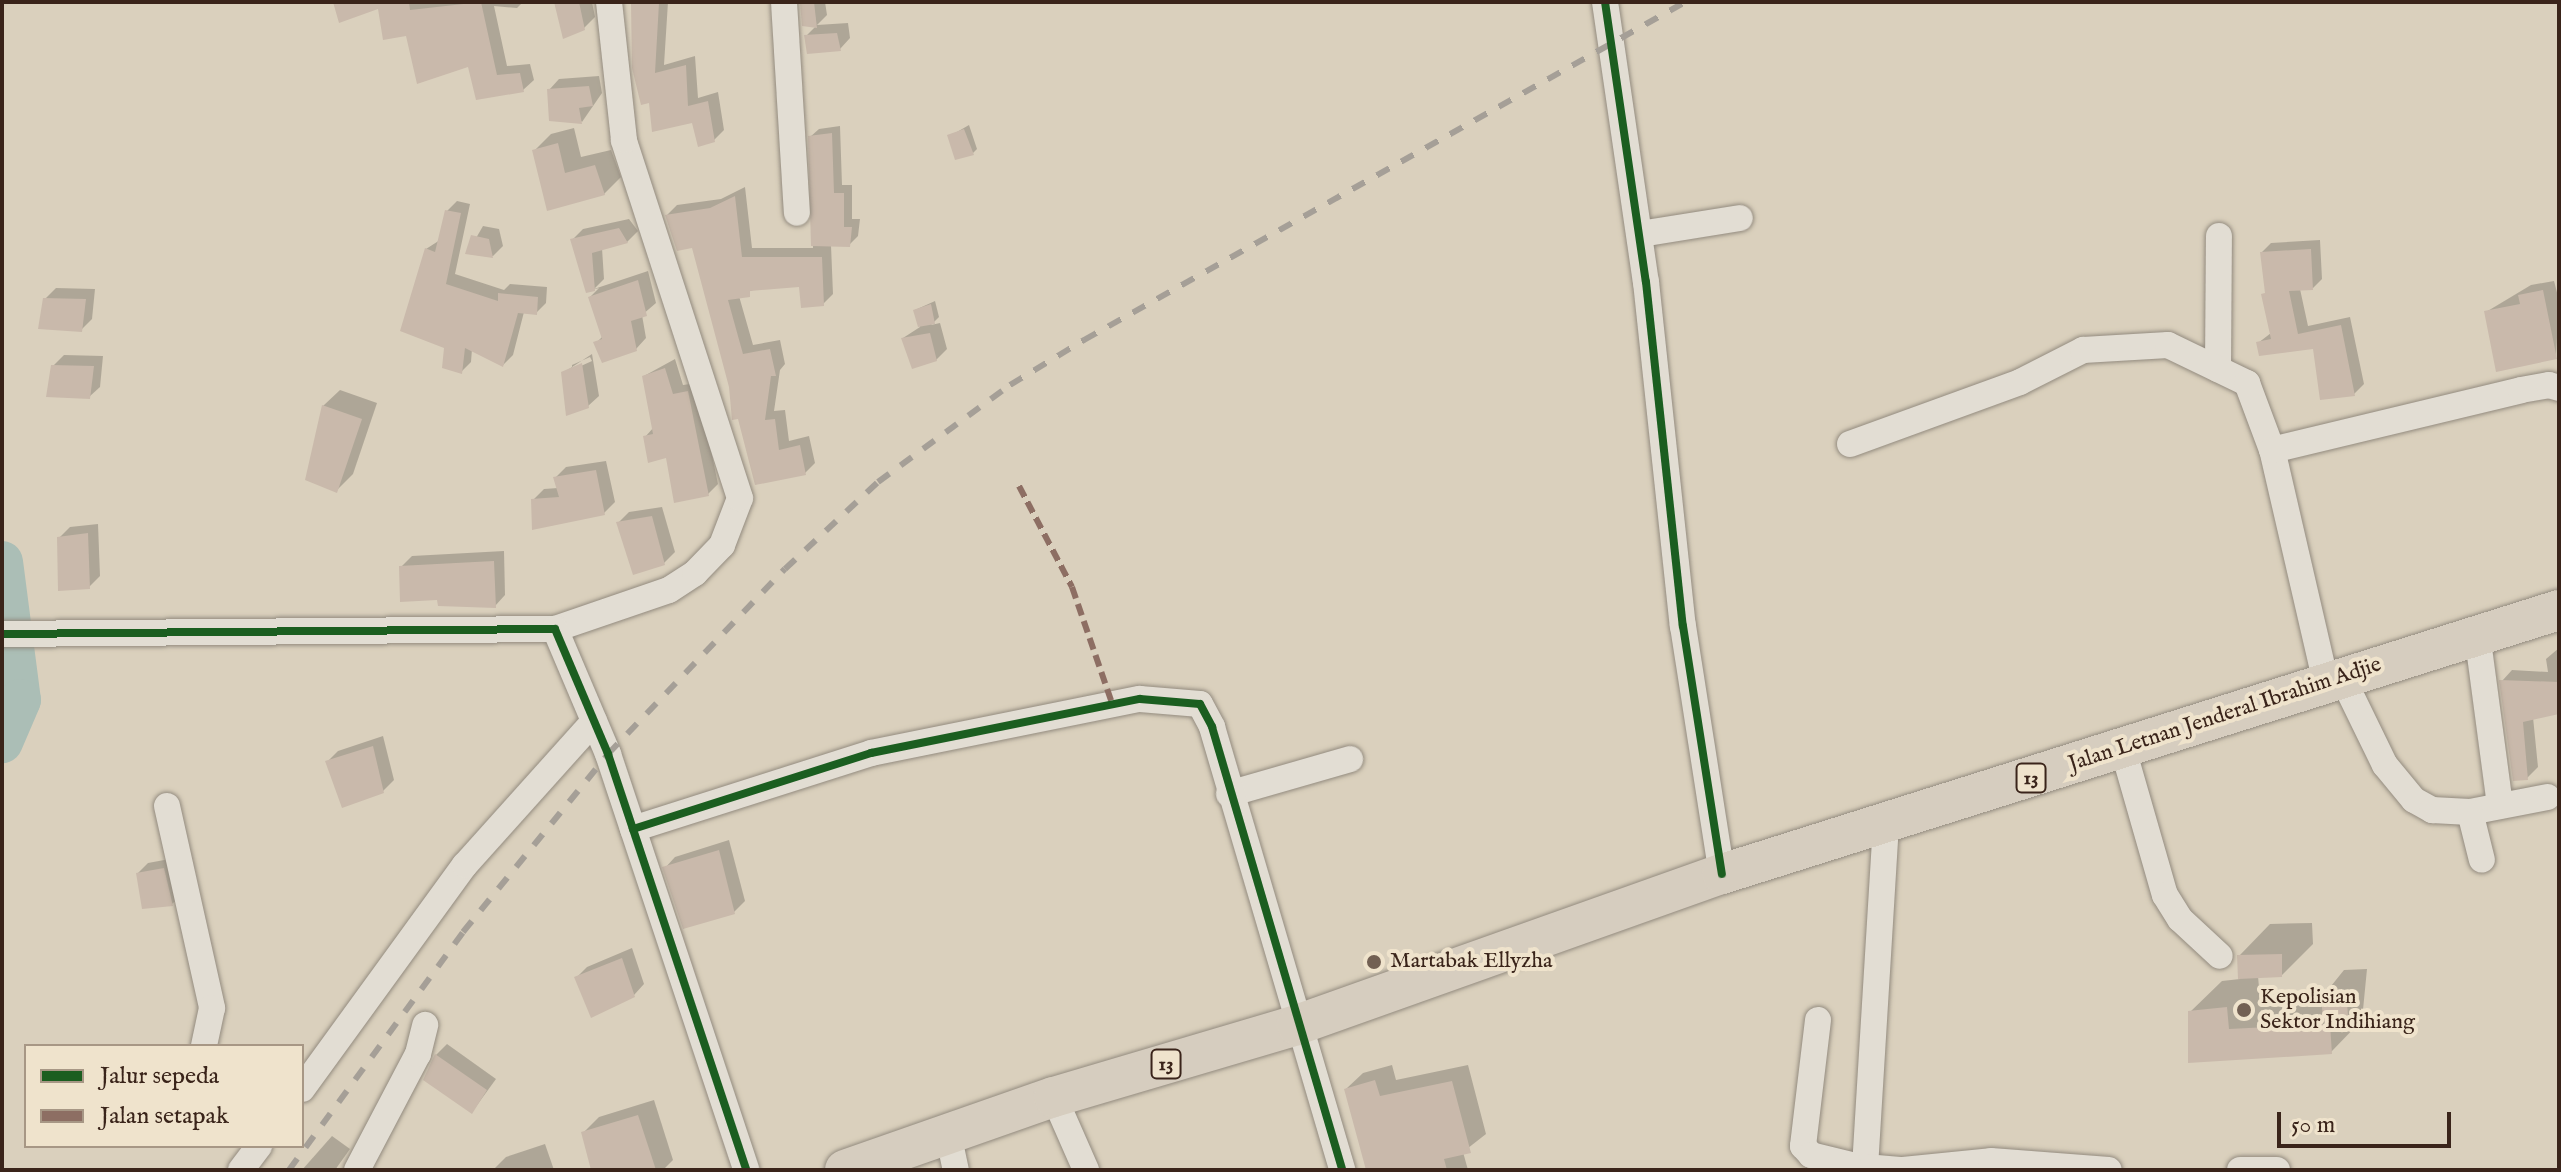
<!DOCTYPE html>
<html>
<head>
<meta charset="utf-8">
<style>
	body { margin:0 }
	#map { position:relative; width:2561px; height:1172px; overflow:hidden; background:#dad0bd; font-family:"IM FELL English",serif }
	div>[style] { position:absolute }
	.shadow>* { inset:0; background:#0003 }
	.river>* { height:42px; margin:-21px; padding:0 21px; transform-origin:21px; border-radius:21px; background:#abbeb6 }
	.building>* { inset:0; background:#c9b9ab }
	.roads { filter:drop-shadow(0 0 2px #938b7f) drop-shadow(0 0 2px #938b7f) }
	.minor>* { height:26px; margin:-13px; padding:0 13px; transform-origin:13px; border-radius:13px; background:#e2ddd3 }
	.highway>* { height:40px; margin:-20px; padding:0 20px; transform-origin:20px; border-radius:20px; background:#d6cdbf }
	.rail>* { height:6px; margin-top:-3px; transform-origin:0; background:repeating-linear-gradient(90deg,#a59f97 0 14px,transparent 0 28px) }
	.quiet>* { height:6px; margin-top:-3px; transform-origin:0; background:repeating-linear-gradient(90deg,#8d6e63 0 12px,transparent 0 18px) }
	.cycleway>* { height:8px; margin:-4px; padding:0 4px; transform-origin:4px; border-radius:4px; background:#1b5e20 }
	.dots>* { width:22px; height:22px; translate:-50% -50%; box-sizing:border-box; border:4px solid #efe3cc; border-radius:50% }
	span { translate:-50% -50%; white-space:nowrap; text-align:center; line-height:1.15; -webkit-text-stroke:8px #efe3cc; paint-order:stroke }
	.shield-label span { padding:2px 6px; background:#efe3cc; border:2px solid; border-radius:6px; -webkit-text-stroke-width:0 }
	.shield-label { font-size:20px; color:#3a241a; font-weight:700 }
	.street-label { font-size:22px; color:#3a241a }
	.poi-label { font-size:22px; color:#3a241a }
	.left { translate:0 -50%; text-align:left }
	.frame { position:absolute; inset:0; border:4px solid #3a241a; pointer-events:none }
	.legend { position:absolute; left:24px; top:1044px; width:280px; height:104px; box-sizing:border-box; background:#efe3cc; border:2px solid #a79785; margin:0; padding:10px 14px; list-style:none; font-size:24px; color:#3a241a }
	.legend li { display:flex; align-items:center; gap:16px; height:40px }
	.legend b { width:40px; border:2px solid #a79785 }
	.scale { position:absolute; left:2277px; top:1112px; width:174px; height:36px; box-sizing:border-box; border:4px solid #3a241a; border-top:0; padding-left:10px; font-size:24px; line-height:28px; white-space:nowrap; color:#3a241a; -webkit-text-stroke:6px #efe3cc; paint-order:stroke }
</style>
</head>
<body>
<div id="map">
	<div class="shadow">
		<i style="clip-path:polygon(335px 2px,523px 2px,517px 8px,494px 6px,507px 66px,530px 64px,534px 80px,523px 90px,407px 33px,380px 7px)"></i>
		<i style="clip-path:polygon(556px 2px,592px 2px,595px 17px,584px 28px)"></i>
		<i style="clip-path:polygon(635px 2px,668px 2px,664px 65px,695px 56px,698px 98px,718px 92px,724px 130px,714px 140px,693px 121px,651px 101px)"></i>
		<i style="clip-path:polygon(802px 2px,825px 2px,827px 15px,817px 25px,848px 23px,850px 38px,840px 49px,806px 36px,816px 26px)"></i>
		<i style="clip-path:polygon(599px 76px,602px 93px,582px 122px,549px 90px,559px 79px)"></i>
		<i style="clip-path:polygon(969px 125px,977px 149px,973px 153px,950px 136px)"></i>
		<i style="clip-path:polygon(840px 126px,842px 185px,852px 185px,852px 219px,860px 219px,858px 236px,849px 245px,831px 245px,833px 294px,823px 304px,801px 285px,755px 289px,739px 296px,753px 345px,780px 340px,785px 364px,780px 370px,774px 411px,785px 410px,789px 441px,809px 436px,815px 463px,805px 473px,757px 483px,694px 246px,667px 215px,677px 205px,721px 199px,745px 187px,752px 248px,813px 248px,810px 137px,819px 129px)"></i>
		<i style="clip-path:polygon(574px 128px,581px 157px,611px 150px,621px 177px,604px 194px,548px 209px,534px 151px,551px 134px)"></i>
		<i style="clip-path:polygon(457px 201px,470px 204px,455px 274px,504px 290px,510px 284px,547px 287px,546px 303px,536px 313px,524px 312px,513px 355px,503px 365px,472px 349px,471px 362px,461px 372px,446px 347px,426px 249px,440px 240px,447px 211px)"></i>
		<i style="clip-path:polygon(629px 219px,638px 231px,627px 242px,602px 248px,604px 279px,594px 289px,648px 271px,656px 303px,642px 315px,646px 338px,636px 349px,596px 343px,603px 336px,590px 297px,599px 288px,588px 291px,573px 239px,583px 229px)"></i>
		<i style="clip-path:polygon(483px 226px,499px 229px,503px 246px,493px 256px,468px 252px)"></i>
		<i style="clip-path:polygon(2320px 240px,2322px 279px,2313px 288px,2300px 289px,2308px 326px,2350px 317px,2364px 384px,2354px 394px,2315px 347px,2258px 343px,2271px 333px,2262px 252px,2271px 243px)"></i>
		<i style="clip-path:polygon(2554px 281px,2559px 300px,2556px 357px,2486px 312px,2531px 285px)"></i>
		<i style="clip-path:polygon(56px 288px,95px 289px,92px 319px,81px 330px,45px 299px)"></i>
		<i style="clip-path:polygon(935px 301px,939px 317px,931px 325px,940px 323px,947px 349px,936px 360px,903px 338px,920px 327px,915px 310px)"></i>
		<i style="clip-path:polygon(evenodd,592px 354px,599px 396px,588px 406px,563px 373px,592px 354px,590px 357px,592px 361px,572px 370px,572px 365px,590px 357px)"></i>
		<i style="clip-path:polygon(64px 355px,103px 356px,100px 387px,89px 397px,53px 366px)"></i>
		<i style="clip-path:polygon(675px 359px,683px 385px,697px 383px,718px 484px,708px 494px,645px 437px,654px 427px,644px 376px)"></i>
		<i style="clip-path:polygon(340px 390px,377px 403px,353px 474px,337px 490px,323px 406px)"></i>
		<i style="clip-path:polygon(606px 461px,615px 502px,604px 513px,533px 500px,544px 489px,558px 488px,556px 477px,566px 467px)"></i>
		<i style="clip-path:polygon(662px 507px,675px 552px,664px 563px,618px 523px,629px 512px)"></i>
		<i style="clip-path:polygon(98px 524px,100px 576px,89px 587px,59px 538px,70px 527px)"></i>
		<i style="clip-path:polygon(504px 551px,505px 595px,495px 606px,401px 567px,412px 556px)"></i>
		<i style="clip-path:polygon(2559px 648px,2559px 712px,2533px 717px,2538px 767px,2527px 778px,2502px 681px,2512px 670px,2548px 672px,2546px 659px)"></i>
		<i style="clip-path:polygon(383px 736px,394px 780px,383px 791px,327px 762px,338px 751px)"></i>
		<i style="clip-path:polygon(729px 840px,745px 901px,734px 912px,665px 868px,675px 857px)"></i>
		<i style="clip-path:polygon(175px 858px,183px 894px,172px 904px,138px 873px,148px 863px)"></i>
		<i style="clip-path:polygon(2312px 923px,2313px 944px,2282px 975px,2258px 976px,2260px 999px,2323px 996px,2344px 970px,2367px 969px,2362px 1020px,2331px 1052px,2190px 1061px,2190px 1012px,2222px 981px,2240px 979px,2239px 956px,2270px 924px)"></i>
		<i style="clip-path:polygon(632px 948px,644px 984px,634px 995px,577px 977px,587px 967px)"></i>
		<i style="clip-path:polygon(447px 1044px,496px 1079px,472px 1112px,436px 1055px)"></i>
		<i style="clip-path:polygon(1392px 1065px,1396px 1080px,1468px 1065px,1486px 1134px,1463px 1152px,1468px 1170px,1368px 1170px,1346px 1089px,1363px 1073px)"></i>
		<i style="clip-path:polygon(654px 1100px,673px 1160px,663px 1170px,593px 1170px,583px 1133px,599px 1117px)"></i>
		<i style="clip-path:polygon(332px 1136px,350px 1149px,335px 1170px,302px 1170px)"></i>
		<i style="clip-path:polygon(545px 1144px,554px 1170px,493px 1170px,506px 1157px)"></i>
	</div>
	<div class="river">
		<i style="left:2px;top:562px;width:139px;rotate:82.6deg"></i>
		<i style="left:20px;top:700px;width:46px;rotate:113.2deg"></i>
	</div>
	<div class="building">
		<i style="clip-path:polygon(333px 2px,409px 2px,410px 10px,481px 2px,497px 75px,520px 73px,524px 92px,476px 100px,468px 67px,417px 84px,406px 36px,383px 40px,378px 9px,339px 23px)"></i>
		<i style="clip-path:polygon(554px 2px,579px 2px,585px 30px,563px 39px)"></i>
		<i style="clip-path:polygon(800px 2px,814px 2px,817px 28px,802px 26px)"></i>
		<i style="clip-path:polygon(631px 3px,659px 3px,655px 73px,686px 65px,688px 106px,708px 101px,715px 142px,698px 147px,692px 123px,652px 132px,649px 103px,641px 105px,632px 68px)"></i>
		<i style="clip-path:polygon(837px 33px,841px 51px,807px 54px,804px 35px)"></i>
		<i style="clip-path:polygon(589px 86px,593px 106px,579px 108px,582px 124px,549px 121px,547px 89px)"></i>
		<i style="clip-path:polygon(964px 129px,974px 155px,955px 160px,947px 135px)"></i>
		<i style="clip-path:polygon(832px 133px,834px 193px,844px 193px,844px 227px,852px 227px,850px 247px,811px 246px,808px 136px)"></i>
		<i style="clip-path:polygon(558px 143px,565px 173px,595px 165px,605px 195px,547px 211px,532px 150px)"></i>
		<i style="clip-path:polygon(735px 196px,742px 257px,822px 257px,824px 306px,801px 308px,799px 287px,750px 291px,750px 297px,728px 300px,743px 354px,770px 349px,776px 376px,771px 376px,765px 420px,775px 419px,779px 450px,800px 445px,806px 475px,755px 485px,738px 419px,732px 420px,729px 387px,692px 248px,677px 251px,665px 215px,710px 208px)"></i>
		<i style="clip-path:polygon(445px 210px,461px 213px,446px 284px,498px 301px,498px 293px,538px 297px,537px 315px,518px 313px,503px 367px,465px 348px,462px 374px,442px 368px,444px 348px,400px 331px,425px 248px,435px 252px)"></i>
		<i style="clip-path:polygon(619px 228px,628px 243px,592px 253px,595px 291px,586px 293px,570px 239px)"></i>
		<i style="clip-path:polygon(471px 235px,489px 239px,493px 258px,465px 254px)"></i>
		<i style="clip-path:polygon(2311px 249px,2313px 290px,2289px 291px,2298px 334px,2341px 325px,2355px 396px,2320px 400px,2313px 349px,2259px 356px,2256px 342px,2271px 339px,2261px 294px,2265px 293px,2260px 252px)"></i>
		<i style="clip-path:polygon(638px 280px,647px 316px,631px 321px,637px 351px,602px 363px,593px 342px,602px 339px,588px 297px)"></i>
		<i style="clip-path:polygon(2543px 290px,2557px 359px,2496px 372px,2484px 311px,2520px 304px,2518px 295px)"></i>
		<i style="clip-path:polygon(43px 298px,86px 299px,82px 332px,38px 329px)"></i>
		<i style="clip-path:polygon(931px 304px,935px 324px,918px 327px,913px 310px)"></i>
		<i style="clip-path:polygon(930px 333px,937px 361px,912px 369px,901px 338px)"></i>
		<i style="clip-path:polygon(582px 363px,589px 408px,566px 416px,561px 372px)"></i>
		<i style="clip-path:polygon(51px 365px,94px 366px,90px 399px,46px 397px)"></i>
		<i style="clip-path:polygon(665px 368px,673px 394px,688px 391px,709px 496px,674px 503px,666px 458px,648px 463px,643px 436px,653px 434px,642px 376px)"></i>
		<i style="clip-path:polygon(322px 405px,362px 419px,337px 493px,305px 480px)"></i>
		<i style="clip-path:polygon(596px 470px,605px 515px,532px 530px,531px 499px,559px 497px,553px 477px)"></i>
		<i style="clip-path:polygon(652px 516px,665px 565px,633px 575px,616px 522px)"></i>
		<i style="clip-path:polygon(88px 533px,90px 589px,58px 591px,57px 537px)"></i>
		<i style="clip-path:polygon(494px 561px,496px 608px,438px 606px,437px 600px,400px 602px,399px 566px)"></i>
		<i style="clip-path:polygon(2499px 680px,2559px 682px,2559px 714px,2523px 722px,2528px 780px,2513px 781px)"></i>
		<i style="clip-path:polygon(373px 746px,384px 793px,342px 808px,325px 761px)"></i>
		<i style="clip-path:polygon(719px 850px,735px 914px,683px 929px,662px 867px)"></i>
		<i style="clip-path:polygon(164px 868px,173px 906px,142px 909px,136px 873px)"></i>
		<i style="clip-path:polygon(2282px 954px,2282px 977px,2238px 979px,2237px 955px)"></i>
		<i style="clip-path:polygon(622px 958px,635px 997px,591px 1018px,574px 977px)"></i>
		<i style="clip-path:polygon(2346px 990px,2348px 1016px,2323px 1022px,2321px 991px)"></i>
		<i style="clip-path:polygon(2227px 1007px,2229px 1029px,2330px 1024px,2332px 1054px,2188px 1063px,2188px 1011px)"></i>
		<i style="clip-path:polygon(435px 1054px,487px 1090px,472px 1114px,423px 1080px)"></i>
		<i style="clip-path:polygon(1375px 1080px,1380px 1096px,1452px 1081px,1471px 1153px,1444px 1159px,1447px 1170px,1366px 1170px,1344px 1089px)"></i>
		<i style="clip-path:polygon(638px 1115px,656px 1170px,591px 1170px,581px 1132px)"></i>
	</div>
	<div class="roads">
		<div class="minor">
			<i style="left:784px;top:2px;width:211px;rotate:86.5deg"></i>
			<i style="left:1605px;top:2px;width:283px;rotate:81.7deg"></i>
			<i style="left:1646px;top:282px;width:346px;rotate:83.9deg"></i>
			<i style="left:1683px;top:626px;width:251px;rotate:81.1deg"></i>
			<i style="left:1640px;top:234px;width:101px;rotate:-9.1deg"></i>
			<i style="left:2218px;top:369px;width:133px;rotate:-89.6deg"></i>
			<i style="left:1850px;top:444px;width:181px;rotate:-20deg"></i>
			<i style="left:2020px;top:382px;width:71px;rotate:-26.9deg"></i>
			<i style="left:2083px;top:350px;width:85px;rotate:-3.4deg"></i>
			<i style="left:2168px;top:345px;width:88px;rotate:25.7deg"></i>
			<i style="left:2247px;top:383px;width:72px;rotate:69.5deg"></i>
			<i style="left:555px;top:629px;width:120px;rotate:-18.9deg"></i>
			<i style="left:669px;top:590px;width:31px;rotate:-33deg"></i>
			<i style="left:695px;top:573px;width:39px;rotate:-46deg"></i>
			<i style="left:722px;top:545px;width:50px;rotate:-69deg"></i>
			<i style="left:740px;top:498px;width:376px;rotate:-108deg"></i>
			<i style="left:624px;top:140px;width:139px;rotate:-96.2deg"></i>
			<i style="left:2477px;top:633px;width:174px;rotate:82.4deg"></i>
			<i style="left:2px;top:634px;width:553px;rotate:-0.52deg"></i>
			<i style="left:555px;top:629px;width:136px;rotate:67deg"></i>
			<i style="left:608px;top:754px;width:438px;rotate:71.6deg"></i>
			<i style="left:2342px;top:677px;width:98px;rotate:64deg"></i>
			<i style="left:2385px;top:765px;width:45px;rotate:50.4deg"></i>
			<i style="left:2414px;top:800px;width:21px;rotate:29deg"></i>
			<i style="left:2432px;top:810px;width:38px;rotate:3deg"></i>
			<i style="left:2470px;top:812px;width:79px;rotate:-10.9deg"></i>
			<i style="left:2326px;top:683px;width:239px;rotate:-103deg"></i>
			<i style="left:2272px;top:450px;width:256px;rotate:-13.5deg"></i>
			<i style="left:2521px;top:390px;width:28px;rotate:-10deg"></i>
			<i style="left:2549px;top:385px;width:10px;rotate:17deg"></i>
			<i style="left:2123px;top:749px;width:152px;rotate:74deg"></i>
			<i style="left:2165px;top:895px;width:28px;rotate:58deg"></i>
			<i style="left:2180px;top:919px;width:54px;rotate:42.8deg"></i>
			<i style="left:1229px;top:794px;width:126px;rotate:-16.1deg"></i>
			<i style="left:167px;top:806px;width:207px;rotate:77.4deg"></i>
			<i style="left:212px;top:1008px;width:39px;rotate:102deg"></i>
			<i style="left:2470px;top:812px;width:49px;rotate:76deg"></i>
			<i style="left:1886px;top:824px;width:344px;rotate:93.5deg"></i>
			<i style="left:1865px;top:1167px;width:38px;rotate:5deg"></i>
			<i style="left:1903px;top:1170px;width:88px;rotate:-5.8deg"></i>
			<i style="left:1991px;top:1161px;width:118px;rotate:4.4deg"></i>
			<i style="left:633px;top:829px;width:250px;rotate:-17.7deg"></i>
			<i style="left:871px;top:753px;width:274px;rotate:-11.4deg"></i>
			<i style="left:1140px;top:699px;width:60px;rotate:4.8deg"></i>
			<i style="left:1200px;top:704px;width:26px;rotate:62deg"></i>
			<i style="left:1212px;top:727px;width:462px;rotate:73.6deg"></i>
			<i style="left:1818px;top:1020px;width:127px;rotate:96.8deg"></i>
			<i style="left:1803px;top:1146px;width:12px;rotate:48deg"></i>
			<i style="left:1811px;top:1155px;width:38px;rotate:14deg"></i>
			<i style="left:302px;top:1089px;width:277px;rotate:-54deg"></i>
			<i style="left:465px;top:865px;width:193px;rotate:-48.1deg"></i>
			<i style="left:1054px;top:1097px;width:80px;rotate:66.3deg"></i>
			<i style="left:949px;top:1138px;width:33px;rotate:78deg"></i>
			<i style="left:241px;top:1170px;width:30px;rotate:-53deg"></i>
			<i style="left:357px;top:1170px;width:131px;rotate:-62.3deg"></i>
			<i style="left:418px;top:1054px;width:30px;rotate:-76deg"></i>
			<i style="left:2240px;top:1170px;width:37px"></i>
		</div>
		<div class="highway">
			<i style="left:845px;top:1170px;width:221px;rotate:-19.3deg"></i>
			<i style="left:1054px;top:1097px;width:253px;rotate:-16.5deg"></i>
			<i style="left:1297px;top:1025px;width:451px;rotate:-19.6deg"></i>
			<i style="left:1722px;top:874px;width:878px;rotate:-17.51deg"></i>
		</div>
	</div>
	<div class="rail">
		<i style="left:289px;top:1170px;width:295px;rotate:-53.8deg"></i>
		<i style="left:463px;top:932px;width:230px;rotate:-50.8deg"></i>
		<i style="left:608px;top:754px;width:256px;rotate:-46.3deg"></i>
		<i style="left:785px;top:569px;width:127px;rotate:-43.1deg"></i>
		<i style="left:878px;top:482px;width:164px;rotate:-36.3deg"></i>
		<i style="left:1010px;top:385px;width:87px;rotate:-31.3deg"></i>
		<i style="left:1084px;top:340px;width:690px;rotate:-29.35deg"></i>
	</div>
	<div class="quiet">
		<i style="left:1019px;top:486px;width:114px;rotate:62.3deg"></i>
		<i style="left:1072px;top:587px;width:123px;rotate:71deg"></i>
	</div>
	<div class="cycleway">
		<i style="left:1605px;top:2px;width:283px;rotate:81.7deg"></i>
		<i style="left:1646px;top:282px;width:346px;rotate:83.9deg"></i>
		<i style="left:1683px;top:626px;width:251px;rotate:81.1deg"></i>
		<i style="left:2px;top:634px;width:553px;rotate:-0.52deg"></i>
		<i style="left:555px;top:629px;width:136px;rotate:67deg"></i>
		<i style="left:608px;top:754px;width:438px;rotate:71.6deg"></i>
		<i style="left:633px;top:829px;width:250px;rotate:-17.7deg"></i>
		<i style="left:871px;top:753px;width:274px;rotate:-11.4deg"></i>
		<i style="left:1140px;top:699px;width:60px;rotate:4.8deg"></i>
		<i style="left:1200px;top:704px;width:26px;rotate:62deg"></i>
		<i style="left:1212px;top:727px;width:462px;rotate:73.6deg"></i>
	</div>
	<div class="dots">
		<i style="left:1374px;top:962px;background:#726053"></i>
		<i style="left:2244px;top:1010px;background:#726053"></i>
	</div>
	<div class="shield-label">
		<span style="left:2031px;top:778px">13</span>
		<span style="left:1166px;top:1064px">13</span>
	</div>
	<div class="street-label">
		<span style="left:2225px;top:715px;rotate:-18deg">Jalan Letnan Jenderal Ibrahim Adjie</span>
	</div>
	<div class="poi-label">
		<span class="left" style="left:1390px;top:962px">Martabak Ellyzha</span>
		<span class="left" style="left:2260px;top:1010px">Kepolisian<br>Sektor Indihiang</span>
	</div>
	<div class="frame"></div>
	<ul class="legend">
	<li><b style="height:10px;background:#1b5e20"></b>Jalur sepeda</li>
	<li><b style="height:10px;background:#8d6e63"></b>Jalan setapak</li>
	</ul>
	<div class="scale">50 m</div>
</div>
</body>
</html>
